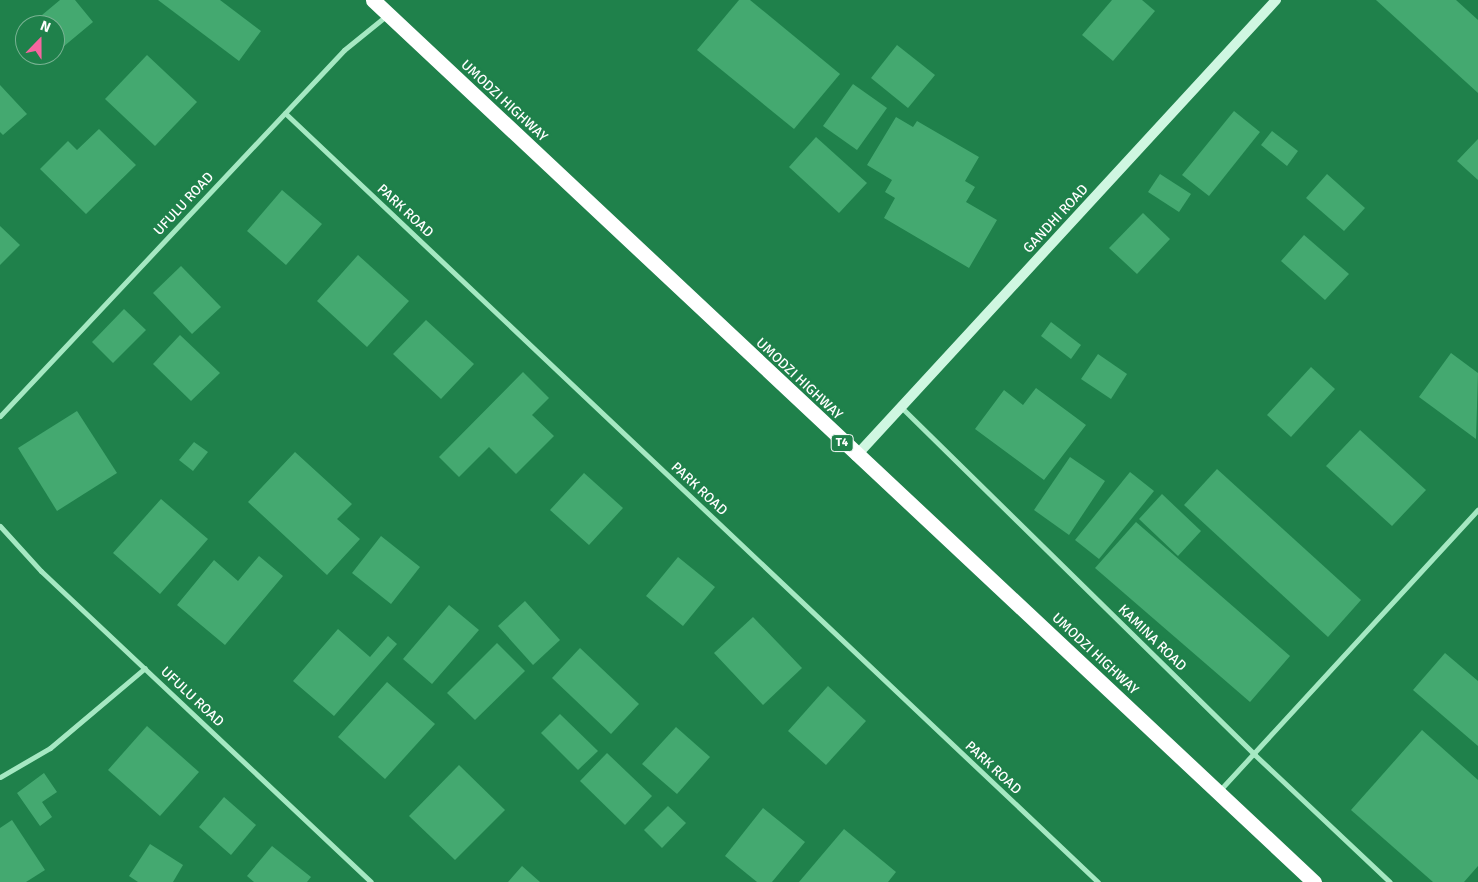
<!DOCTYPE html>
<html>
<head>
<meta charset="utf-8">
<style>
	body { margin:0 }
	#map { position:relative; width:1478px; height:882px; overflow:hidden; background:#1f814b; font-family:Signika,sans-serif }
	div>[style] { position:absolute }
	.building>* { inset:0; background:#44a970 }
	.street>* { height:5px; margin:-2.5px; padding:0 2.5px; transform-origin:2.5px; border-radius:2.5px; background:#a5e8c2 }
	.secondary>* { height:10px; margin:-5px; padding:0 5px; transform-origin:5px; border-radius:5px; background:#cff7e1 }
	.highway>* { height:15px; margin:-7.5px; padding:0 7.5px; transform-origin:7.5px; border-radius:7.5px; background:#fff }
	span { translate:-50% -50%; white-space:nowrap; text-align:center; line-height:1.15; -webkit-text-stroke:5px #1f814b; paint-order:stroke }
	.shield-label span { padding:1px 4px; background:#1f814b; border:1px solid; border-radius:4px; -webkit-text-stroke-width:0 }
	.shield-label { font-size:12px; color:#fff; font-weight:700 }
	.street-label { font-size:14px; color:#fff }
	.north { position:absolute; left:15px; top:15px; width:50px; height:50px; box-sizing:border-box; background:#1f814b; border:1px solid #79b393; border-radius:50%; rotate:22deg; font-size:14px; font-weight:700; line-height:20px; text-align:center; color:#fff }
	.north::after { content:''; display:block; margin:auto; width:18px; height:22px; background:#f765a0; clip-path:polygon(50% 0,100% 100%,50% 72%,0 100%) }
</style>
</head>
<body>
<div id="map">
	<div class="building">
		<i style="clip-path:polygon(60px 0,75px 0,93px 22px,57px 52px,55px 25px,30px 25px)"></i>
		<i style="clip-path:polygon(158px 0,220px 0,261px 31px,239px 61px)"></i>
		<i style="clip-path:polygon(739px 0,750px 0,840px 74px,794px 129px,697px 50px)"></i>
		<i style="clip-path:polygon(1112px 0,1142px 0,1155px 11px,1113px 61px,1082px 35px)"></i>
		<i style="clip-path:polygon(1376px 0,1456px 0,1478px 20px,1478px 93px)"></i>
		<i style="clip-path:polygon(25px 29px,25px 46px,17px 36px)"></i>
		<i style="clip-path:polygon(897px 45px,935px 75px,908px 108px,871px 78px)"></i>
		<i style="clip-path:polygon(147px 55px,197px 102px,155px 146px,105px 99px)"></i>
		<i style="clip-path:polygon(853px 84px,887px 108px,857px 150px,823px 126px)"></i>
		<i style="clip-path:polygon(0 85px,27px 114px,3px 135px,0 132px)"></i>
		<i style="clip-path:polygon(1234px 111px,1260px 132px,1209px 196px,1182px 175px)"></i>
		<i style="clip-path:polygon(896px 117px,913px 127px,917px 121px,979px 157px,965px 181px,975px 187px,966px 202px,997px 220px,969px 268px,884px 218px,895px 198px,885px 192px,892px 180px,867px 165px)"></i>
		<i style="clip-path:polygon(99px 129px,136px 165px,86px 214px,40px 169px,68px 141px,77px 150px)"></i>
		<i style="clip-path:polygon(1272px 131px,1298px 151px,1287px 166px,1261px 145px)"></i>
		<i style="clip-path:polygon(816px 137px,867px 183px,839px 213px,789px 167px)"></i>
		<i style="clip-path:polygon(1478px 139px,1478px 180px,1457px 161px)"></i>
		<i style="clip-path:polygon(1160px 174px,1191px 194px,1179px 212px,1148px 192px)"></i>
		<i style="clip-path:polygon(1327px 174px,1365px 208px,1344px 231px,1306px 198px)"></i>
		<i style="clip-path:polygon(282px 190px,322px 224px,286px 265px,247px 231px)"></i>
		<i style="clip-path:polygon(1143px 213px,1170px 239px,1137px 274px,1109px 248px)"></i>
		<i style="clip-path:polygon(0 226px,20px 245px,0 265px)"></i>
		<i style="clip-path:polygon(1304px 235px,1349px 274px,1325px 300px,1281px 261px)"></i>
		<i style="clip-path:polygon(358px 255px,409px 301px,367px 347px,317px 301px)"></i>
		<i style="clip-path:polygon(181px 266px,221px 307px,192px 334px,153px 293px)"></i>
		<i style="clip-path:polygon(124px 309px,146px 330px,113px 363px,92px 342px)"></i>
		<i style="clip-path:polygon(426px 320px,474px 364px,441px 399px,393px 354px)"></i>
		<i style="clip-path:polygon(1051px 322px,1081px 345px,1071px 359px,1041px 336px)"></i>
		<i style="clip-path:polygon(180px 335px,220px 373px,191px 401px,153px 364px)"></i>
		<i style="clip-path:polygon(1451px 353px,1478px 373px,1476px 439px,1419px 397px)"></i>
		<i style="clip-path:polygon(1098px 354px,1127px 374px,1111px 399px,1081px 379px)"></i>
		<i style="clip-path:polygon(1311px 367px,1335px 389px,1291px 437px,1267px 415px)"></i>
		<i style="clip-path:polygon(523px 372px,549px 398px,532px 415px,554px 436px,516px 474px,489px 447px,459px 477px,439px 457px)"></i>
		<i style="clip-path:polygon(1036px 388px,1086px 425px,1044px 480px,975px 429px,1004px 390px,1023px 405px)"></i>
		<i style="clip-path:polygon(77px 411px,117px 473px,57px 511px,18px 448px)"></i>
		<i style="clip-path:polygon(1360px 430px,1426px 490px,1392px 526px,1326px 466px)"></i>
		<i style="clip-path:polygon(194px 442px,208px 452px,193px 471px,179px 460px)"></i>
		<i style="clip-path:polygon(295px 452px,352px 504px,337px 519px,360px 539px,327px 575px,248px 502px)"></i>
		<i style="clip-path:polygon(1070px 457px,1105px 481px,1069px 535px,1034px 510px)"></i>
		<i style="clip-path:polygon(1217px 469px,1361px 600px,1328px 637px,1184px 505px)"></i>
		<i style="clip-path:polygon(1130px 472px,1154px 491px,1099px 559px,1075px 540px)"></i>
		<i style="clip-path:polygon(584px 473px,623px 508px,589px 545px,550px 510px)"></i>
		<i style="clip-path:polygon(1162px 494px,1201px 531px,1178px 556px,1139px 519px)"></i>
		<i style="clip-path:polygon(161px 499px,208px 539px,160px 594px,113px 553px)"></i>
		<i style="clip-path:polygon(1136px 522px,1290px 656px,1250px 702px,1095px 568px)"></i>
		<i style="clip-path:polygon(381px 536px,420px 567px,391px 604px,352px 573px)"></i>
		<i style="clip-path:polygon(259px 556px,283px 576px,225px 645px,177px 605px,214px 560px,238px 581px)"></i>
		<i style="clip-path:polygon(678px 557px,715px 587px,683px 626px,646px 596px)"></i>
		<i style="clip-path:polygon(525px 601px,560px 640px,533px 665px,498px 626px)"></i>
		<i style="clip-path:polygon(449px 605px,479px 630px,432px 684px,403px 659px)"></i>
		<i style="clip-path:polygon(753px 617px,802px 668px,763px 705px,714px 653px)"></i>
		<i style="clip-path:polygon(338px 629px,370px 657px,388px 636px,397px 644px,334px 716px,293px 681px)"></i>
		<i style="clip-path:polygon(497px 643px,525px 671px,475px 720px,447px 693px)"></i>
		<i style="clip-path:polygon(580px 648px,639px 704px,611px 734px,552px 678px)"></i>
		<i style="clip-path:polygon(1445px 653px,1478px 681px,1478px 746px,1413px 690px)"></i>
		<i style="clip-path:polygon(387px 682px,435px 724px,385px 779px,338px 737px)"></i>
		<i style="clip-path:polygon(828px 686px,866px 721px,826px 765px,788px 731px)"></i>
		<i style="clip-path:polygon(560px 714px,598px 751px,578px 770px,541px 733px)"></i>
		<i style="clip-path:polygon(147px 726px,199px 772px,160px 816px,108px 770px)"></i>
		<i style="clip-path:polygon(676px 727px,710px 757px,677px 794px,642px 764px)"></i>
		<i style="clip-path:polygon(1422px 730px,1478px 780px,1478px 866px,1464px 882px,1433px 882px,1351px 810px)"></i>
		<i style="clip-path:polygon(607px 753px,652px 796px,625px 825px,580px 781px)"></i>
		<i style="clip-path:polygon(459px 765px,505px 810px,455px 860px,409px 816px)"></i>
		<i style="clip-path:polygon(44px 773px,57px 792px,42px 802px,52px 817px,40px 826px,17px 793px)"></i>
		<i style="clip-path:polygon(224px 797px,256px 825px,231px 855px,199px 827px)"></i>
		<i style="clip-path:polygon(668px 806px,686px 823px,662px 848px,644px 830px)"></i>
		<i style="clip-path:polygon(763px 808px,805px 842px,772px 882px,757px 882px,725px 856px)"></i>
		<i style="clip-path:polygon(12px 820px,45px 870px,26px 882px,0 882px,0 828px)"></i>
		<i style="clip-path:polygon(844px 829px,896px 872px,888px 882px,799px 882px)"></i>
		<i style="clip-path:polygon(150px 844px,183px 865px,173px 882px,138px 882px,129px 876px)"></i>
		<i style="clip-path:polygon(272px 846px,311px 877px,307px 882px,254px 882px,247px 876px)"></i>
		<i style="clip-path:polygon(522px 866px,540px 882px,508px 882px)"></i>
	</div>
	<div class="street">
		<i style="left:285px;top:113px;width:1119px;rotate:43.41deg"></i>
		<i style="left:901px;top:407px;width:496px;rotate:44.5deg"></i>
		<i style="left:1255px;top:755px;width:185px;rotate:43.3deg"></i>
		<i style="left:0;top:416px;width:502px;rotate:-46.77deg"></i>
		<i style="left:344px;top:50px;width:54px;rotate:-39deg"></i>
		<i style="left:0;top:526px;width:61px;rotate:47.7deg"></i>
		<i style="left:41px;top:571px;width:453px;rotate:43.3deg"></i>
		<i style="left:0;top:777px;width:58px;rotate:-30.1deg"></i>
		<i style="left:50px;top:748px;width:124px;rotate:-40.1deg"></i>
		<i style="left:1220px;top:790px;width:381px;rotate:-47.4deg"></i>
	</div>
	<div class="secondary">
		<i style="left:856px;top:456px;width:620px;rotate:-47.35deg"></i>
	</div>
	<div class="highway">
		<i style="left:373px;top:0;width:1290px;rotate:43.15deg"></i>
	</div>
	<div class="shield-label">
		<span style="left:842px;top:443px">T4</span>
	</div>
	<div class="street-label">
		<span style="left:504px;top:101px;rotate:43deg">UMODZI HIGHWAY</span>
		<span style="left:184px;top:204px;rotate:-47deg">UFULU ROAD</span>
		<span style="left:405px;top:211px;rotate:43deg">PARK ROAD</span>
		<span style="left:1056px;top:219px;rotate:-47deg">GANDHI ROAD</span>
		<span style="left:799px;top:379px;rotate:43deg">UMODZI HIGHWAY</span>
		<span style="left:699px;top:489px;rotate:43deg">PARK ROAD</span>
		<span style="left:1152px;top:638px;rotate:44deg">KAMINA ROAD</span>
		<span style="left:1095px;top:654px;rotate:43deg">UMODZI HIGHWAY</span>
		<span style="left:192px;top:697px;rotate:43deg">UFULU ROAD</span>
		<span style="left:993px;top:768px;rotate:43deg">PARK ROAD</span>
	</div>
	<div class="north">N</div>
</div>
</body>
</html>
